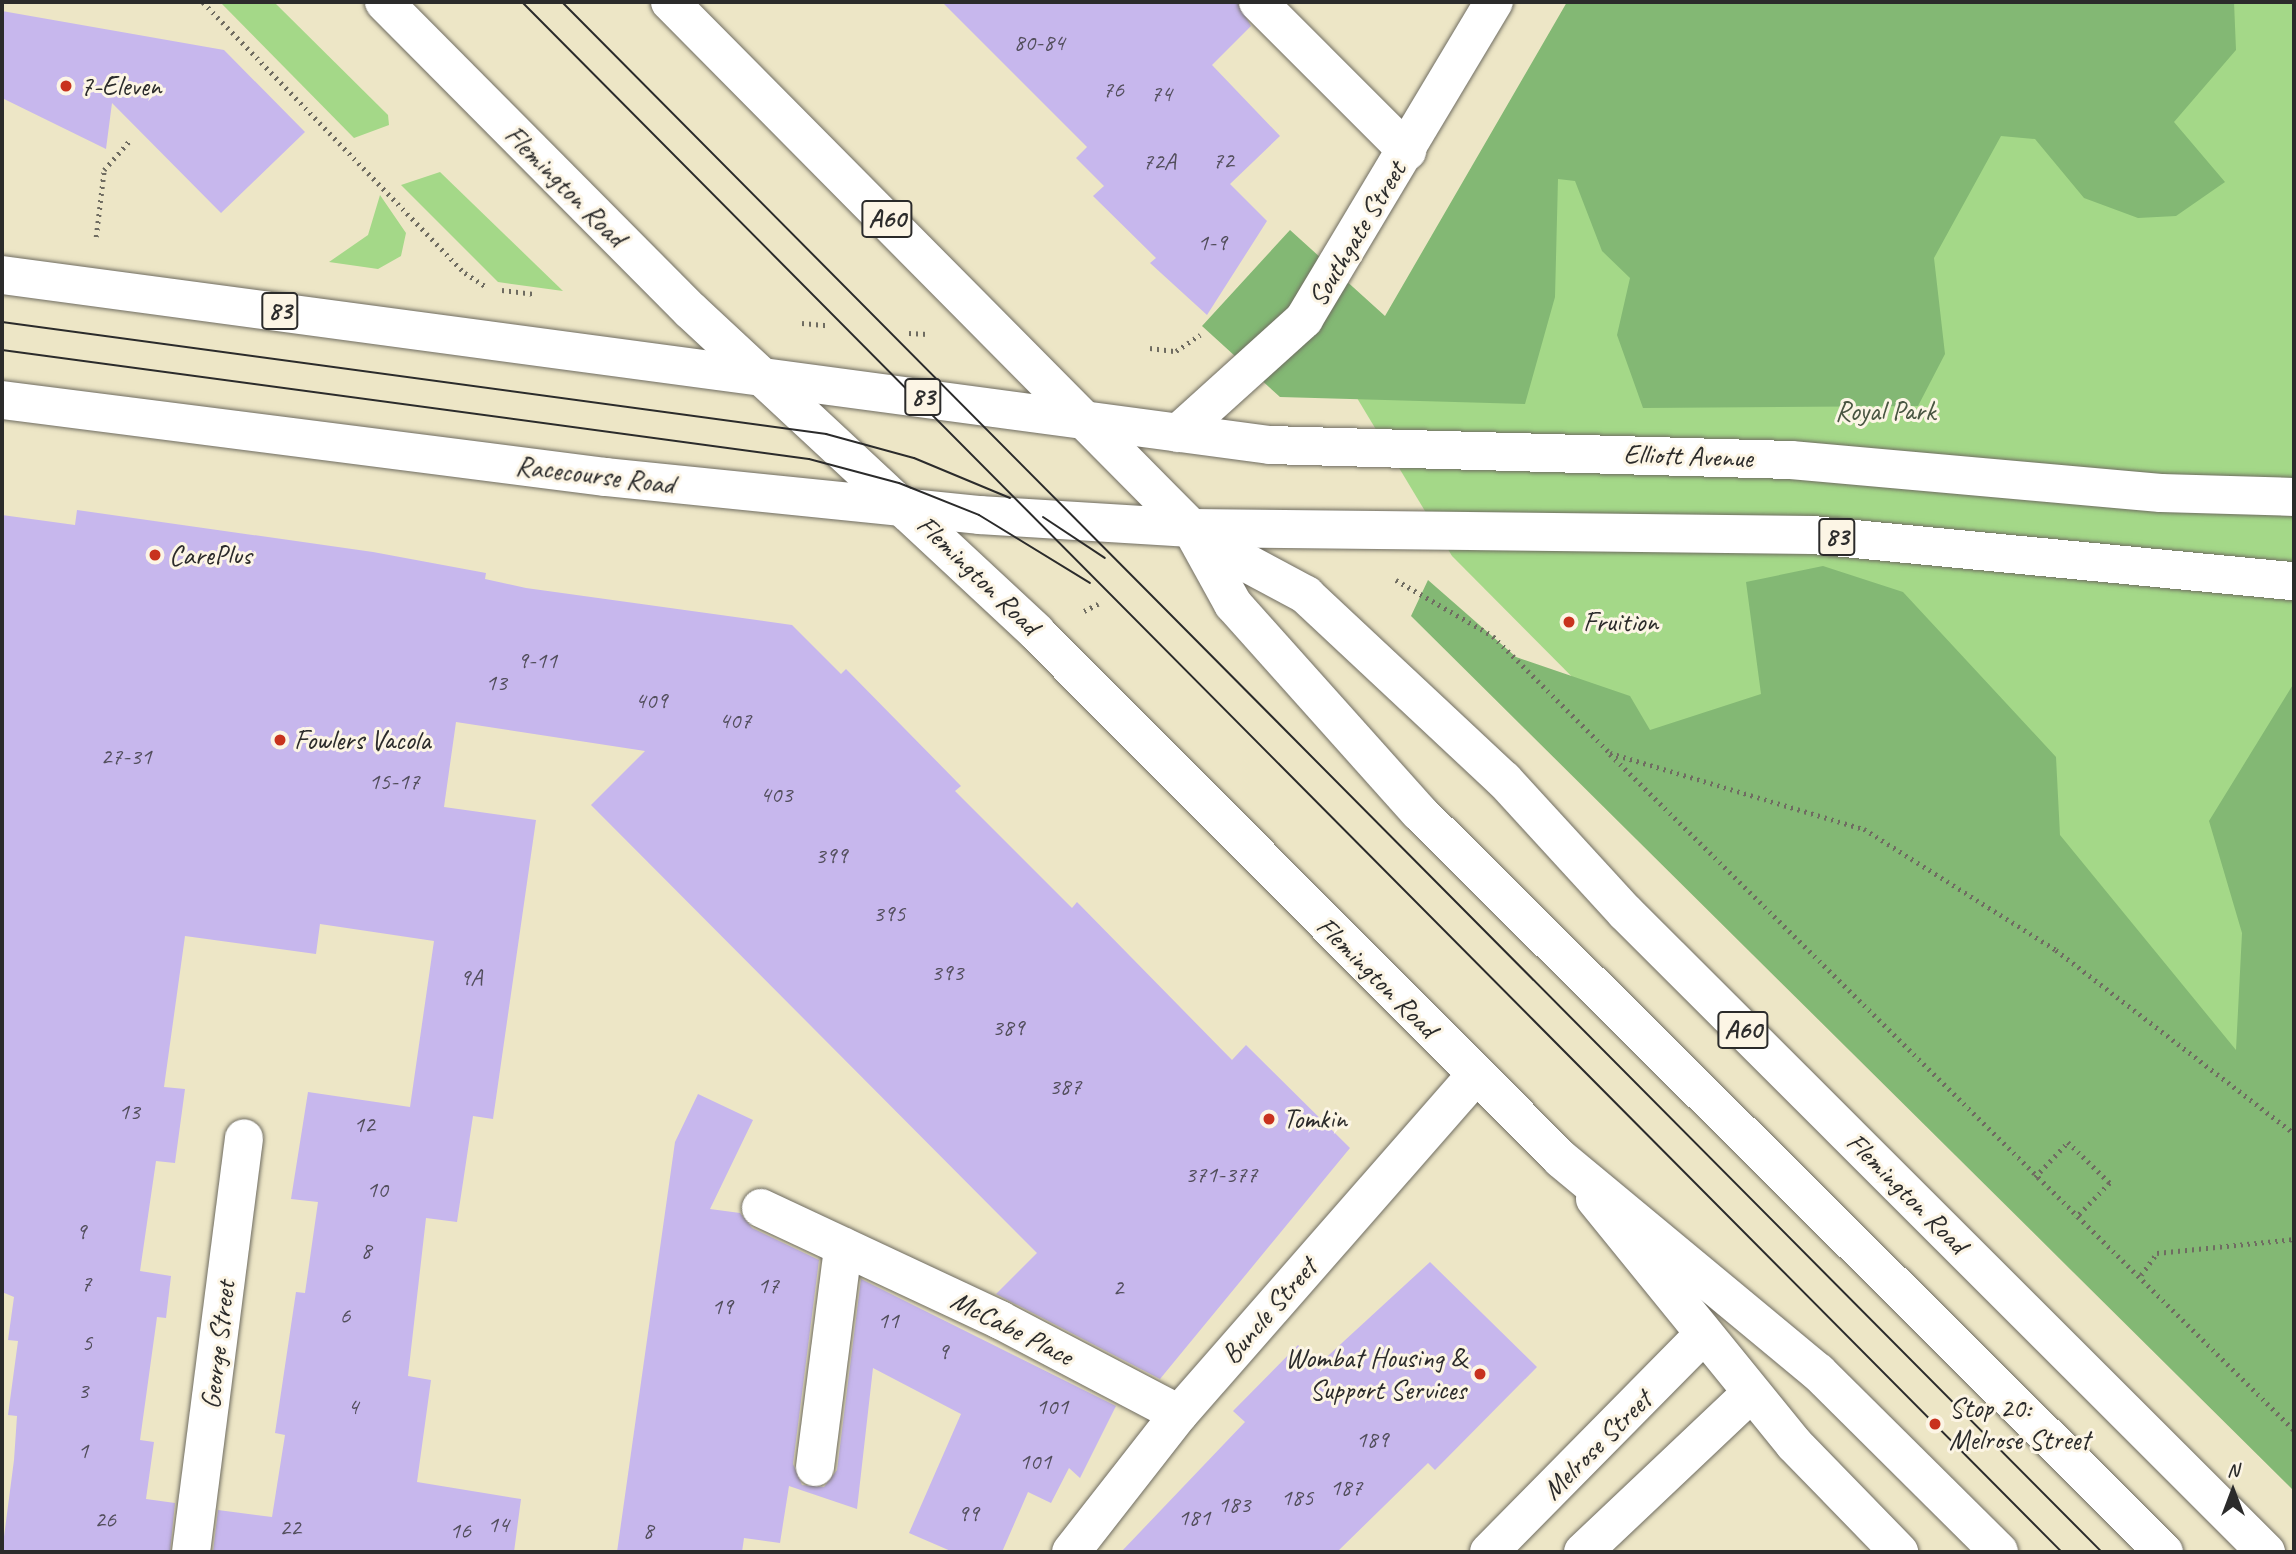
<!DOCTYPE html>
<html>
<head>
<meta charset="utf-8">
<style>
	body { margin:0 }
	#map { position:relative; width:2296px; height:1554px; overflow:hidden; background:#ede6c6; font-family:Caveat,sans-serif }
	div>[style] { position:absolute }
	.green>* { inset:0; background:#a4d888 }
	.forest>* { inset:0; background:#83b874 }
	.building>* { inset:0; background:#c7b7ed }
	.path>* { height:4.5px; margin-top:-2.25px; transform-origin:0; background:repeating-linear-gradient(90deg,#6f6c61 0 2px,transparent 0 7px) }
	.roads { filter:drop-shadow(0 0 2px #6f6c61) drop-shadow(0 0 2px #6f6c61) }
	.minor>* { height:38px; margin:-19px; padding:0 19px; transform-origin:19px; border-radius:19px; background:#fff }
	.major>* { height:38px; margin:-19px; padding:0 19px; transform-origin:19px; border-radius:19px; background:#fff }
	.highway>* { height:38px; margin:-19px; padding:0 19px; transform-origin:19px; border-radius:19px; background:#fff }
	.tram>* { height:2px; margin:-1px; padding:0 1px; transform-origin:1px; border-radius:1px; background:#2b2b2b }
	.dots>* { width:19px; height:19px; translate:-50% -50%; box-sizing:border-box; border:4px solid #fcf5e5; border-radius:50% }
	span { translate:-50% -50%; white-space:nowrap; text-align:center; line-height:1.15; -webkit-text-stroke:6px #fcf5e5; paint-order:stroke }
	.number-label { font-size:24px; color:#524e5c }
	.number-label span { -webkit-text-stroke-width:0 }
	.shield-label span { padding:2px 5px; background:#fcf5e5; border:2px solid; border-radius:5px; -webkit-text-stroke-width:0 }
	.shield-label { font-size:26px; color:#2b2b2b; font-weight:700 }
	.poi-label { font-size:28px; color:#2b2b2b }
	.left { translate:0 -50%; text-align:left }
	.right { translate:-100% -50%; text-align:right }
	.street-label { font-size:28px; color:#2b2b2b }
	.park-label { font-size:28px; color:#495642 }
	.frame { position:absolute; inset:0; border:4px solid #2b2b2b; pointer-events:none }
	.north { position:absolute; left:2198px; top:1456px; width:70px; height:70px; -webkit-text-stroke:5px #fcf5e5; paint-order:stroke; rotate:0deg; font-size:19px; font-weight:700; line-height:28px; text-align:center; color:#2b2b2b }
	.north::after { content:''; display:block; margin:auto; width:24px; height:32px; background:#2b2b2b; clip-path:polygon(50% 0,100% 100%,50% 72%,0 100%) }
</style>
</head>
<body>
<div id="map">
	<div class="green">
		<i style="clip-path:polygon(274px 2px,388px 115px,389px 125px,354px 138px,221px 3px)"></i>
		<i style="clip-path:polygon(1609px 2px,2294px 2px,2294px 1403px,1452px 556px,1351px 388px)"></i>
		<i style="clip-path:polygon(440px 172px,563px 291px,498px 282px,401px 185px)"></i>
		<i style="clip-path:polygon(380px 195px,406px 233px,401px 256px,378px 269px,329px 262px,368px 235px)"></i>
	</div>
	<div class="forest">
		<i style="clip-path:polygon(1567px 2px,2234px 2px,2236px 50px,2174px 122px,2225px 182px,2176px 216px,2138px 218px,2084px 198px,2035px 139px,2001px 136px,1934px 258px,1945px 354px,1918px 406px,1643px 408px,1617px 335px,1630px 278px,1602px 251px,1575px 181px,1558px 179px,1555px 297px,1525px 404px,1280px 397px,1202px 326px,1290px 230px,1385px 316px)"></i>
		<i style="clip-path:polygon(1823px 566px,1903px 592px,2056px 757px,2060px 835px,2236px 1050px,2242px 933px,2209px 821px,2294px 683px,2294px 1491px,1411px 616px,1428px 580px,1516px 657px,1630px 696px,1650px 730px,1761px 694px,1746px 582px)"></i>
	</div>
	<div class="building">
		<i style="clip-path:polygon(942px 2px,1237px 2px,1251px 26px,1212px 65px,1280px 136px,1230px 184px,1267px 221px,1207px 315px,1150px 263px,1156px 258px,1093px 196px,1104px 186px,1076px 158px,1087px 147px)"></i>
		<i style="clip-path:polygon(2px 11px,224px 50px,305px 132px,221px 213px,112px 103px,106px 149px,2px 98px)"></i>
		<i style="clip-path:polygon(77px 510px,373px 552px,486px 573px,485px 579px,526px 588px,792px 625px,841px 674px,846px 669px,961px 786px,955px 791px,1072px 908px,1077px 902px,1232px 1060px,1246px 1045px,1350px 1148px,1160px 1379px,996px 1294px,1037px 1253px,591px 805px,645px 751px,456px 722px,444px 807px,536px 820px,493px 1119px,473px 1116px,457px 1222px,426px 1218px,408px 1376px,431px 1380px,417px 1482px,521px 1499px,514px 1552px,213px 1552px,218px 1510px,272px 1517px,285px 1435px,275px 1433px,296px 1292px,305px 1293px,318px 1202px,291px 1199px,308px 1092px,410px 1107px,434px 941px,320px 924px,316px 954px,185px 936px,164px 1087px,185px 1089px,175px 1163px,156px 1161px,140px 1271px,171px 1276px,166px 1318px,157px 1317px,140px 1440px,154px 1442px,146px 1499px,175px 1503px,170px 1552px,2px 1552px,14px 1460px,17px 1416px,8px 1415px,18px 1341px,8px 1340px,14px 1297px,2px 1292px,2px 515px,75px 525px)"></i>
		<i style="clip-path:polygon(698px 1094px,753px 1120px,710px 1209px,740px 1213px,752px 1228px,819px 1260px,793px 1464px,802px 1485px,824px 1487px,837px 1470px,861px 1279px,1116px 1406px,1080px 1478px,1069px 1468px,1051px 1503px,1028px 1492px,1002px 1552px,953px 1552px,909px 1533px,961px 1414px,873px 1368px,857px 1509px,789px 1486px,780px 1543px,744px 1538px,742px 1552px,617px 1552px,675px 1142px)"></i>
		<i style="clip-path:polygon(1430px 1262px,1537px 1367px,1435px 1470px,1428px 1463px,1337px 1552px,1121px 1552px,1245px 1422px,1233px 1411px,1298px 1345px,1318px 1365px)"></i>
	</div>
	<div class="path">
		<i style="left:203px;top:2px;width:377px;rotate:46deg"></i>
		<i style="left:465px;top:273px;width:27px;rotate:33deg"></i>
		<i style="left:96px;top:237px;width:67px;rotate:-83.2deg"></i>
		<i style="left:104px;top:170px;width:38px;rotate:-49deg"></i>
		<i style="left:502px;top:290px;width:34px;rotate:7deg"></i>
		<i style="left:802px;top:323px;width:25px;rotate:5deg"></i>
		<i style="left:909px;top:333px;width:19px;rotate:3deg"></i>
		<i style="left:1150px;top:348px;width:26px;rotate:7deg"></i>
		<i style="left:1176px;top:351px;width:29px;rotate:-34deg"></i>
		<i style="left:1396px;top:580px;width:112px;rotate:30deg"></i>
		<i style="left:1493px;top:636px;width:165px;rotate:45deg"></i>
		<i style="left:1610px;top:753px;width:265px;rotate:16.7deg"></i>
		<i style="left:1864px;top:829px;width:227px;rotate:32.2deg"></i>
		<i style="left:2056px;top:950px;width:300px;rotate:37.6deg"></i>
		<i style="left:1084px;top:611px;width:16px;rotate:-27deg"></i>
		<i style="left:1610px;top:754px;width:962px;rotate:44.66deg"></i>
		<i style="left:2035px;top:1177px;width:48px;rotate:-46.7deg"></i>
		<i style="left:2068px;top:1142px;width:59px;rotate:44.3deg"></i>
		<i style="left:2110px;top:1183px;width:49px;rotate:134.2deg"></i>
		<i style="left:2141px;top:1275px;width:27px;rotate:-54deg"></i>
		<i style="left:2157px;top:1253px;width:138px;rotate:-5.8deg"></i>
	</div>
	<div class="roads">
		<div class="minor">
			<i style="left:1258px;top:2px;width:211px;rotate:45deg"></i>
			<i style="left:1178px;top:433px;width:170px;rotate:-42.1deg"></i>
			<i style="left:1304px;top:319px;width:370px;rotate:-59.1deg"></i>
			<i style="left:761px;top:1208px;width:264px;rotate:25.1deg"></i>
			<i style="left:1000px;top:1320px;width:202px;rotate:27.7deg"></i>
			<i style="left:815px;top:1467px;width:222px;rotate:-82.7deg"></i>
			<i style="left:191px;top:1552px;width:417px;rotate:-82.7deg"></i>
			<i style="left:1071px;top:1552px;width:175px;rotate:-52deg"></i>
			<i style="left:1179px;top:1414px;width:449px;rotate:-48.8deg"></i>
			<i style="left:1489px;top:1552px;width:305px;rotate:-45.4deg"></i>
			<i style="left:1583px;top:1552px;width:231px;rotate:-43.4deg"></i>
		</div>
		<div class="major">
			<i style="left:1198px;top:537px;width:123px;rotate:28.2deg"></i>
			<i style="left:1306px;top:595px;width:271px;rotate:43.1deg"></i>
			<i style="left:1504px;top:780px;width:179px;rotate:47.5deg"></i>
			<i style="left:1625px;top:912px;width:906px;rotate:44.96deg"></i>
			<i style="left:1595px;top:1199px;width:316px;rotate:50.9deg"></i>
			<i style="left:1794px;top:1444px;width:151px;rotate:45.8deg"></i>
		</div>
		<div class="highway">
			<i style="left:384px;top:2px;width:434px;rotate:45.2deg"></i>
			<i style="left:690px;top:310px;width:473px;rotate:42.9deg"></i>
			<i style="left:1036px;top:632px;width:744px;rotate:45.11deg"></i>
			<i style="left:1561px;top:1159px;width:334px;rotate:39.7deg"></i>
			<i style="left:1818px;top:1372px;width:255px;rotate:44.8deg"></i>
			<i style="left:670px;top:2px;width:740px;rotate:45.27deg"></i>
			<i style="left:1191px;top:528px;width:87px;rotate:61.1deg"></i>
			<i style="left:1233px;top:604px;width:279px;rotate:48.2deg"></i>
			<i style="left:1419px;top:812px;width:1050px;rotate:44.81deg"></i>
			<i style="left:2px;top:275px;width:1279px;rotate:7.64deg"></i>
			<i style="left:1270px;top:445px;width:521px;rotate:1.65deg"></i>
			<i style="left:1791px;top:460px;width:371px;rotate:5.1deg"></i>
			<i style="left:2161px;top:493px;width:133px;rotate:1.7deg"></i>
			<i style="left:2px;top:400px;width:609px;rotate:7.27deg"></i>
			<i style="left:606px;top:477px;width:375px;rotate:5.8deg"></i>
			<i style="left:979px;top:515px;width:212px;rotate:3.5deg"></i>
			<i style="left:1191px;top:528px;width:622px;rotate:0.64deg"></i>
			<i style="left:1813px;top:535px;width:483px;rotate:5.5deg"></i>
		</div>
	</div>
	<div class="tram">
		<i style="left:522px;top:2px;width:2185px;rotate:45.19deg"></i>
		<i style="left:562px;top:2px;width:2185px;rotate:45.19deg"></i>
		<i style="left:2px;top:322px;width:832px;rotate:7.74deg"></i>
		<i style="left:826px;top:434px;width:91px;rotate:15.3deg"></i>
		<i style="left:914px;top:458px;width:104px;rotate:22.6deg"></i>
		<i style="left:2px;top:350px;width:814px;rotate:7.69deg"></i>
		<i style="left:809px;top:459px;width:93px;rotate:14.9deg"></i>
		<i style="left:899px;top:483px;width:86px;rotate:21.8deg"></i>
		<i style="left:979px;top:515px;width:130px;rotate:31.5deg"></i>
		<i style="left:1043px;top:517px;width:74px;rotate:33.5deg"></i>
	</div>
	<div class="dots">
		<i style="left:66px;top:86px;background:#c8321e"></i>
		<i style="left:155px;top:555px;background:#c8321e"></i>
		<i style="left:1569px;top:622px;background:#c8321e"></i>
		<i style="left:280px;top:740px;background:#c8321e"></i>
		<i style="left:1269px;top:1119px;background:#c8321e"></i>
		<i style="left:1480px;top:1374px;background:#c8321e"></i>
		<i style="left:1935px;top:1424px;background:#c8321e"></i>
	</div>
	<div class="number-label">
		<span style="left:1039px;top:43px">80-84</span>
		<span style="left:1113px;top:90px">76</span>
		<span style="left:1161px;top:94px">74</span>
		<span style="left:1223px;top:161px">72</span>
		<span style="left:1159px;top:162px">72A</span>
		<span style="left:1212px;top:243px">1-9</span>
		<span style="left:537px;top:661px">9-11</span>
		<span style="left:496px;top:683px">13</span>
		<span style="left:651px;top:701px">409</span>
		<span style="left:735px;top:721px">407</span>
		<span style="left:126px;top:757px">27-31</span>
		<span style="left:394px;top:782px">15-17</span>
		<span style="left:776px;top:795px">403</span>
		<span style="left:831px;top:856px">399</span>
		<span style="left:889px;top:914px">395</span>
		<span style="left:947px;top:973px">393</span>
		<span style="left:471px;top:978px">9A</span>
		<span style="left:1008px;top:1028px">389</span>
		<span style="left:1065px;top:1087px">387</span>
		<span style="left:129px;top:1112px">13</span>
		<span style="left:364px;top:1125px">12</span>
		<span style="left:1221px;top:1175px">371-377</span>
		<span style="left:377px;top:1190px">10</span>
		<span style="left:81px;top:1232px">9</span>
		<span style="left:366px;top:1251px">8</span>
		<span style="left:86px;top:1284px">7</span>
		<span style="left:768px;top:1286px">17</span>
		<span style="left:1118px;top:1288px">2</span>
		<span style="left:722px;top:1307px">19</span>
		<span style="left:345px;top:1316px">6</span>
		<span style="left:888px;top:1321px">11</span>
		<span style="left:87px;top:1343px">5</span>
		<span style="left:943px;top:1352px">9</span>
		<span style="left:83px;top:1391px">3</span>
		<span style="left:353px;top:1407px">4</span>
		<span style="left:1052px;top:1407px">101</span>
		<span style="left:1372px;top:1440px">189</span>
		<span style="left:83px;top:1451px">1</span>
		<span style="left:1035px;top:1462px">101</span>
		<span style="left:1346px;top:1488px">187</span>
		<span style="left:1297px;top:1498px">185</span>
		<span style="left:1234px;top:1505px">183</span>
		<span style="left:968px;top:1514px">99</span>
		<span style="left:1194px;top:1518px">181</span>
		<span style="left:105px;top:1520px">26</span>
		<span style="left:498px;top:1525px">14</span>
		<span style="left:290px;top:1528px">22</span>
		<span style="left:460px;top:1531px">16</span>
		<span style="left:648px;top:1531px">8</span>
	</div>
	<div class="shield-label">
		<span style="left:887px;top:219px">A60</span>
		<span style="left:280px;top:311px">83</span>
		<span style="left:923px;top:397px">83</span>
		<span style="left:1837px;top:537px">83</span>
		<span style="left:1743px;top:1030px">A60</span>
	</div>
	<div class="poi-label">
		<span class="left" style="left:80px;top:86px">7-Eleven</span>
		<span class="left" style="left:169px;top:555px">CarePlus</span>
		<span class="left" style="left:1583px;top:622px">Fruition</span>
		<span class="left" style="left:294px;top:740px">Fowlers Vacola</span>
		<span class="left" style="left:1283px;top:1119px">Tomkin</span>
		<span class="right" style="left:1466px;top:1374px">Wombat Housing &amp;<br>Support Services</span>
		<span class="left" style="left:1949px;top:1424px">Stop 20:<br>Melrose Street</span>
	</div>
	<div class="street-label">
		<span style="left:565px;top:186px;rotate:45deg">Flemington Road</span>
		<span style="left:1357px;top:234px;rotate:-59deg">Southgate Street</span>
		<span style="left:1688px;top:456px;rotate:2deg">Elliott Avenue</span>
		<span style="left:595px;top:475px;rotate:7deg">Racecourse Road</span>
		<span style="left:978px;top:575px;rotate:44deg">Flemington Road</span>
		<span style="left:1377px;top:977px;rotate:45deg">Flemington Road</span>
		<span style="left:1907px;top:1193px;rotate:45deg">Flemington Road</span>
		<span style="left:1269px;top:1311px;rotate:-49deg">Buncle Street</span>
		<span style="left:1012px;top:1328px;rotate:27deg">McCabe Place</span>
		<span style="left:218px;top:1345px;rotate:-83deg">George Street</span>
		<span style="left:1597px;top:1445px;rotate:-45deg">Melrose Street</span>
	</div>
	<div class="park-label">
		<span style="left:1885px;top:411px">Royal Park</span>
	</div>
	<div class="frame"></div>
	<div class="north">N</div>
</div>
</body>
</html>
